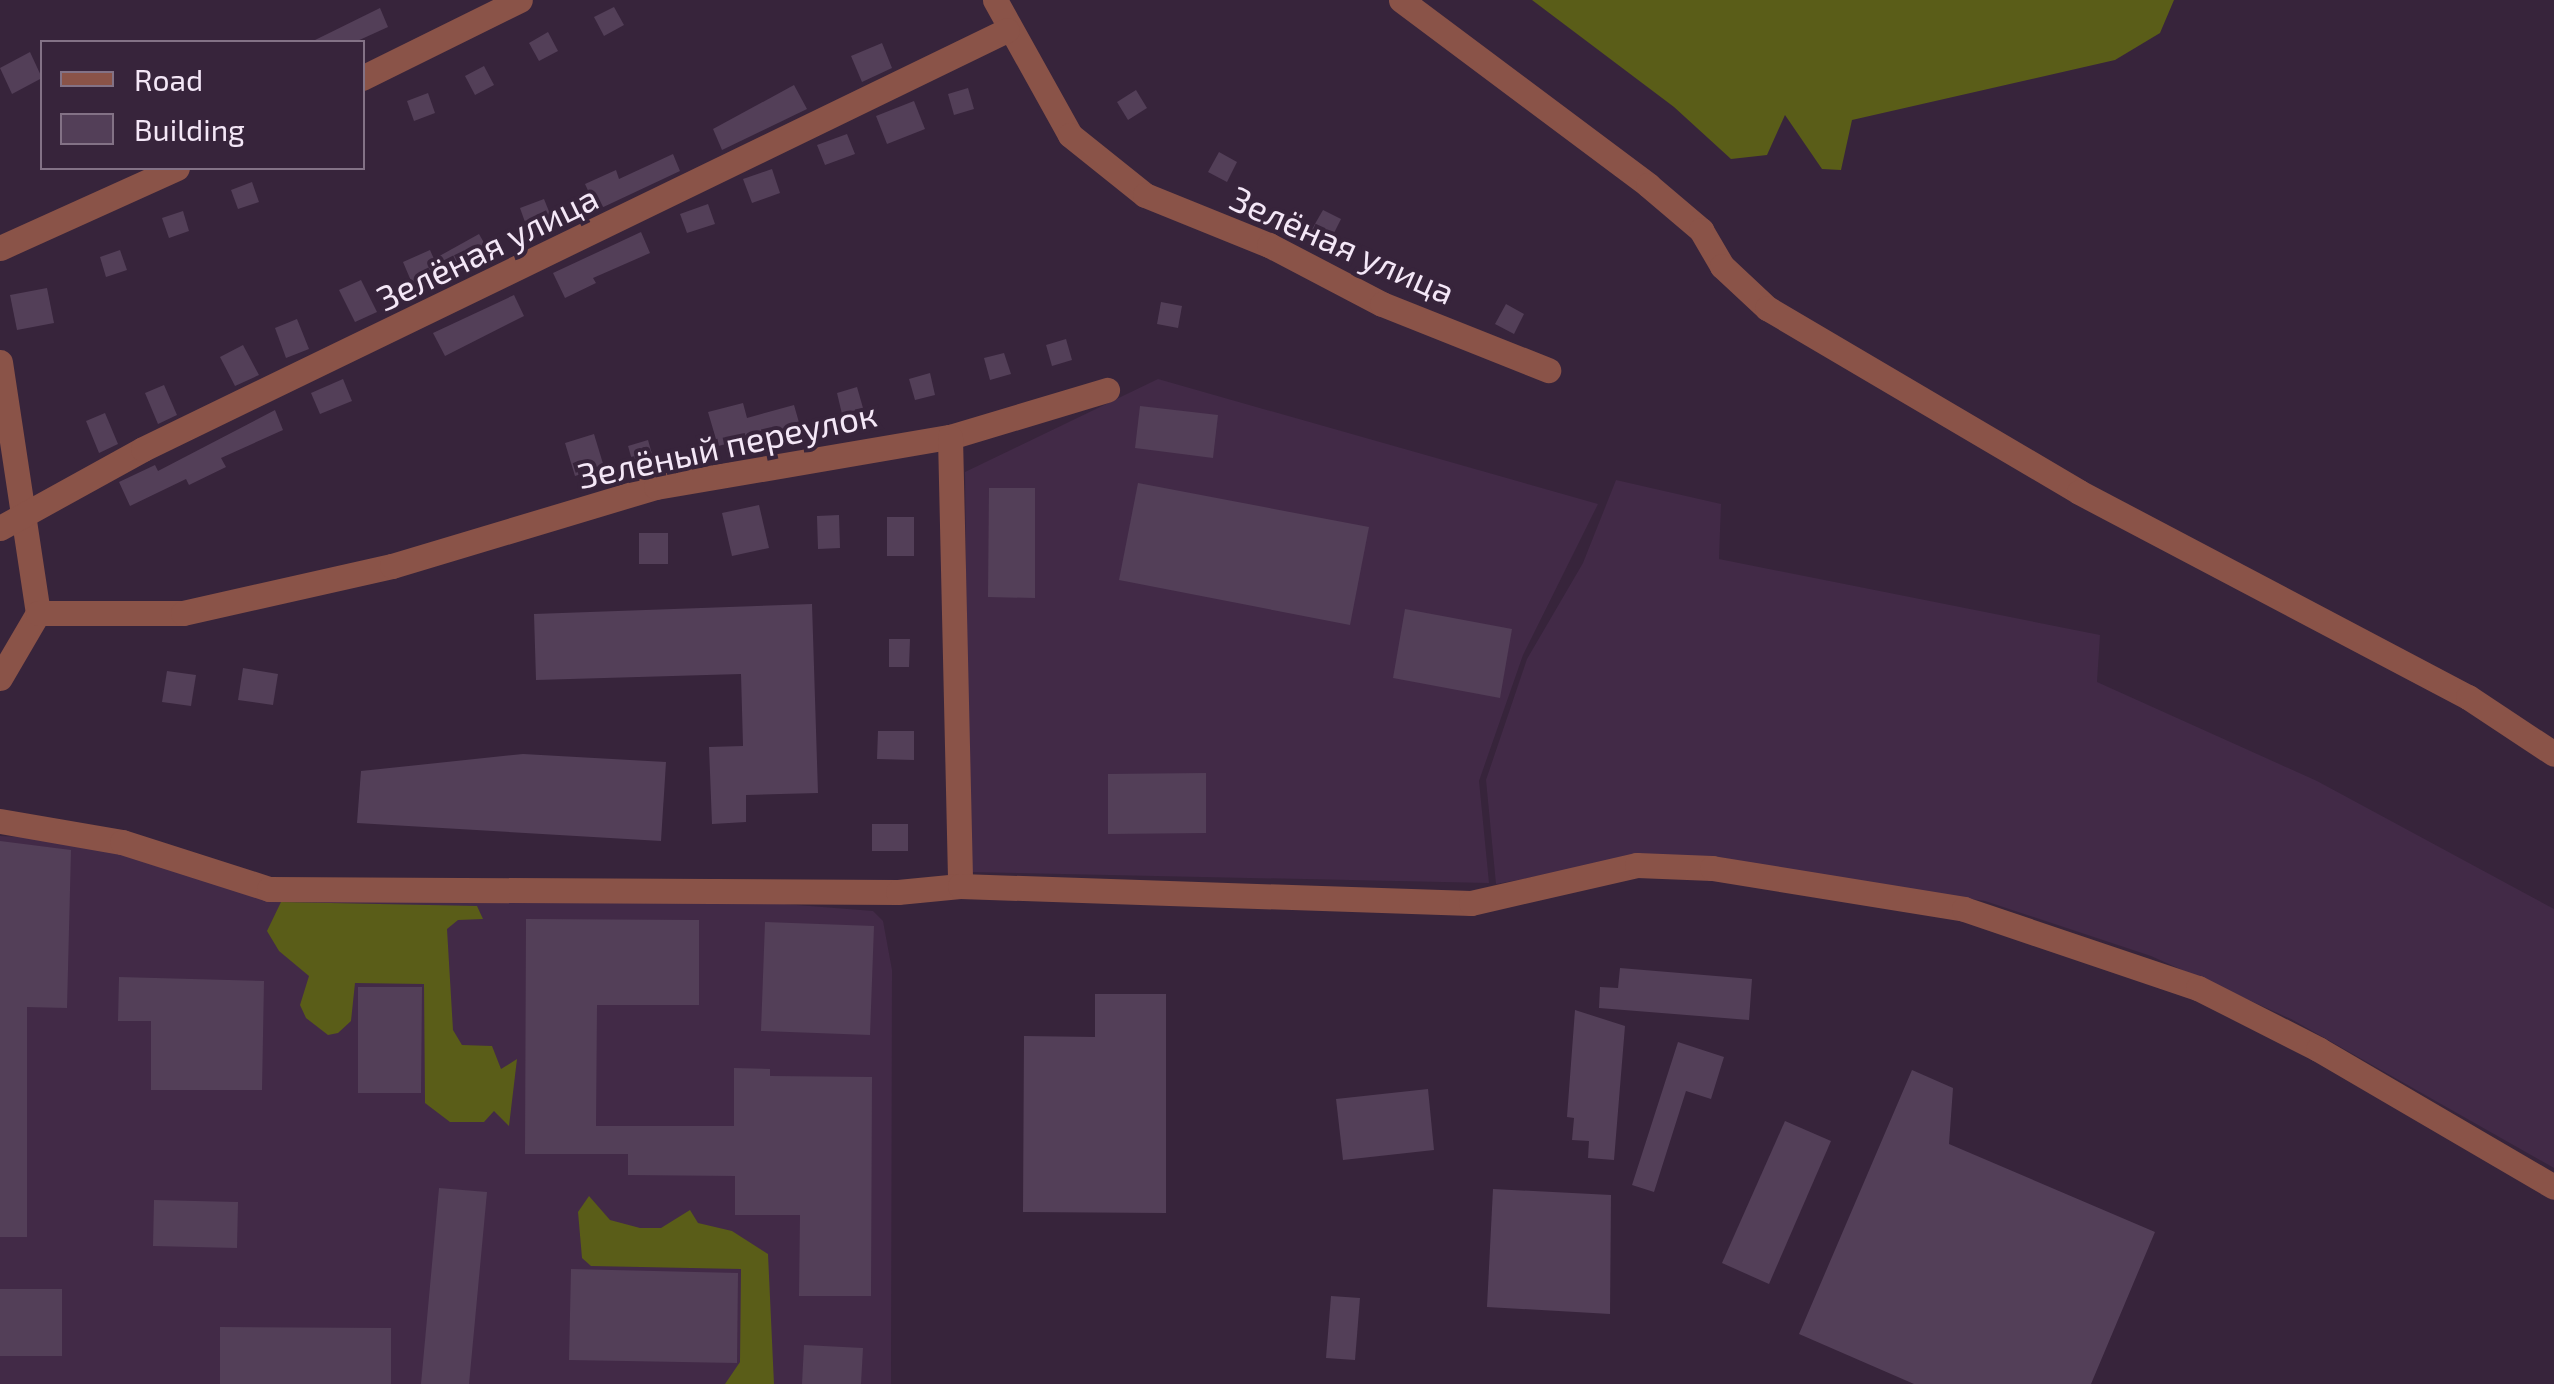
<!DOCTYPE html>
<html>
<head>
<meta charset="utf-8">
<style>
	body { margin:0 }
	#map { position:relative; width:2554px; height:1384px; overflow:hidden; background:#37243b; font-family:"Exo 2",sans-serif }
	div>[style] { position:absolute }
	.built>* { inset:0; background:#422a47 }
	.forest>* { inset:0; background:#5a5d18 }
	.building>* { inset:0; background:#533f58 }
	.minor>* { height:25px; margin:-12.5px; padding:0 12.5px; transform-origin:12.5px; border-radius:12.5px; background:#8a5348 }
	span { translate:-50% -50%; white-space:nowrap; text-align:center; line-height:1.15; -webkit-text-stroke:8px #37243b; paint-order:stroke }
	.street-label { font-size:35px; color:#f4e7f7 }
	.legend { position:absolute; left:40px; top:40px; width:325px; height:130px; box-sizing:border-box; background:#37243b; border:2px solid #837286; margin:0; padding:12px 18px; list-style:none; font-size:30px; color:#f4e7f7 }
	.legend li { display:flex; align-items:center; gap:20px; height:50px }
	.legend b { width:50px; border:2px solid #837286 }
</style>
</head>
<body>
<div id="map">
	<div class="built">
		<i style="clip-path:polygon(1158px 379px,1598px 504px,1523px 655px,1479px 781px,1489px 883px,969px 872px,965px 472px)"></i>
		<i style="clip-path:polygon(1616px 480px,1721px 504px,1719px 559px,2100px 635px,2097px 682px,2317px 781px,2554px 909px,2554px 1168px,2291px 1019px,2151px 956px,1985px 901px,1659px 854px,1496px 884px,1486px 780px,1527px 659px,1583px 563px)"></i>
		<i style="clip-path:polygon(0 836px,71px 839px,271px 897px,694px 897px,873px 911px,883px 921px,892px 970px,891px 1384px,0 1384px)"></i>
	</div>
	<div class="forest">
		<i style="clip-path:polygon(1532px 0,2174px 0,2160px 33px,2115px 60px,1852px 120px,1841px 170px,1822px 169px,1785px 115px,1767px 155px,1731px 159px,1674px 107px)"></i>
		<i style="clip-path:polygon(281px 902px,477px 906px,483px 919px,458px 920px,447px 929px,453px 1030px,462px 1045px,492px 1046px,501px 1069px,517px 1059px,509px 1126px,494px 1111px,484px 1122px,450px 1122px,425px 1103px,424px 984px,355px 983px,351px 1021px,338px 1033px,328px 1035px,306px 1018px,300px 1005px,309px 976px,279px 951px,267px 931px)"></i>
		<i style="clip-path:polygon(589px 1196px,610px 1220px,640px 1228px,661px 1228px,690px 1210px,698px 1223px,732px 1231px,768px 1254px,774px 1384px,725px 1384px,740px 1362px,741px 1269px,591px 1266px,582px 1258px,578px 1212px)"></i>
	</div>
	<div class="building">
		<i style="clip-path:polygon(614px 7px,624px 25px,604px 36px,594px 17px)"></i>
		<i style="clip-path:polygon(380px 8px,388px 27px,355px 42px,311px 42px)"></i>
		<i style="clip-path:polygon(548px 32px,558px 51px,539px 61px,529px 43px)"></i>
		<i style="clip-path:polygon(882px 43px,892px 68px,862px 82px,851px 56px)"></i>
		<i style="clip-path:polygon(30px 52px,42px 78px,12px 94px,0 68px)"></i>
		<i style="clip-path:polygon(484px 66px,494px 85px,475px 95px,465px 76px)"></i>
		<i style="clip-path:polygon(794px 85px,807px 109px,722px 150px,713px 129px)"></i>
		<i style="clip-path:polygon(968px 88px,974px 109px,954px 115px,948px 94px)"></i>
		<i style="clip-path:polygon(1136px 90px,1147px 108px,1128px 120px,1117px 102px)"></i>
		<i style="clip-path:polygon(428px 93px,435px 113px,414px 121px,407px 101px)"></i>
		<i style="clip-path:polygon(914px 101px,925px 129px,887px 144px,876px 116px)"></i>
		<i style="clip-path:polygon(847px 134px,855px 154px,825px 165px,817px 145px)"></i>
		<i style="clip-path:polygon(1219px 152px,1237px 162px,1227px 182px,1208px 172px)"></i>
		<i style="clip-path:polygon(673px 154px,680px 171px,597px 210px,585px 184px,616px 170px,619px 179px)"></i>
		<i style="clip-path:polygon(772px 169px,780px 193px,752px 203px,743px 179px)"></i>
		<i style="clip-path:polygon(252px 182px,259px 202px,238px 209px,231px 190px)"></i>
		<i style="clip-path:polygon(544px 199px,556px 229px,531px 239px,520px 208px)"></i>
		<i style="clip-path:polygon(708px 204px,715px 224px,687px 233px,680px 214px)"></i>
		<i style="clip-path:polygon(1323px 210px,1341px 219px,1331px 239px,1312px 229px)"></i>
		<i style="clip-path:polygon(183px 211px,189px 231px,169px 238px,162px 218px)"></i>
		<i style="clip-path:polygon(641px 232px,650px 253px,593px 278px,596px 283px,565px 298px,553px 273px)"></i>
		<i style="clip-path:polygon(479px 234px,491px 255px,417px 295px,403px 262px,430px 250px,434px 259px)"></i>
		<i style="clip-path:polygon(120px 250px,127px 270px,106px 277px,100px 257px)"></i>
		<i style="clip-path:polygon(361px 280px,377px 312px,355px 322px,339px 290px)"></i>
		<i style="clip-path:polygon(47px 288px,54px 323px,17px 330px,10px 295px)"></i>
		<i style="clip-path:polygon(514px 295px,524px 316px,445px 356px,433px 333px)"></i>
		<i style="clip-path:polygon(1161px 302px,1182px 306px,1178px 328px,1157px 324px)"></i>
		<i style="clip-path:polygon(1506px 304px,1524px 314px,1514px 334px,1495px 324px)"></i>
		<i style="clip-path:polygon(297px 319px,309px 349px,286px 358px,275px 328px)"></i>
		<i style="clip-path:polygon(1066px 339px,1072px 360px,1052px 366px,1046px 345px)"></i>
		<i style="clip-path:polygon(243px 345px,259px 375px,235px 386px,220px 357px)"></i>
		<i style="clip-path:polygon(1004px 353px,1011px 374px,990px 380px,984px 358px)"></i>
		<i style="clip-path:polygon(930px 373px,935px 395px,915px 400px,909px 379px)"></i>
		<i style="clip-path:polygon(343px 379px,352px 401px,320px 414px,311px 393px)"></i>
		<i style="clip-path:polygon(164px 385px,177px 415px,158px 424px,145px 393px)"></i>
		<i style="clip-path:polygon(857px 387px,863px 408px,842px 414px,837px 393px)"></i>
		<i style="clip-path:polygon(743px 403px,747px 418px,794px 405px,800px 426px,718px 446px,708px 412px)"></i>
		<i style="clip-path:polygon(1140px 406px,1218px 415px,1213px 458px,1135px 448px)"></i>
		<i style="clip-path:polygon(275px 410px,283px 430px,221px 458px,226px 467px,189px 485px,186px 479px,130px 506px,119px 482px,155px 465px,158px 471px)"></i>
		<i style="clip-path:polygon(105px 413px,118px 444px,99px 453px,86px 421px)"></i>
		<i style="clip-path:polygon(594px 434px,604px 467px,575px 476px,565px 443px)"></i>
		<i style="clip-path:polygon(648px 440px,654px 461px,634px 467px,628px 446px)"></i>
		<i style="clip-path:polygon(1138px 483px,1369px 527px,1350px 625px,1119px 580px)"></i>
		<i style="clip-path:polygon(989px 488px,1035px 488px,1035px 598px,988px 597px)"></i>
		<i style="clip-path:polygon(759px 505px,769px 548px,732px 556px,722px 513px)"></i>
		<i style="clip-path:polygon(839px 515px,840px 548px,818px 549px,817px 516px)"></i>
		<i style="clip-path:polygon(887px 517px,914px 517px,914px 556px,887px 556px)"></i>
		<i style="clip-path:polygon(639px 533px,668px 533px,668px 564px,639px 564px)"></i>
		<i style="clip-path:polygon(812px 604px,818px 793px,746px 795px,746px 822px,712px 824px,709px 747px,743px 746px,741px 674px,536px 680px,534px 614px)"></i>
		<i style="clip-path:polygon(1405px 609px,1512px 629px,1500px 698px,1393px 678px)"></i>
		<i style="clip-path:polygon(889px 639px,910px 639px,909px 667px,889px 667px)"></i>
		<i style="clip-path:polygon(243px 668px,278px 674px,273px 705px,238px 700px)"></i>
		<i style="clip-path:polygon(167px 671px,196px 675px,191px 706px,162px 702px)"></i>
		<i style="clip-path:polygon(878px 731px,914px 731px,914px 760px,877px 759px)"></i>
		<i style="clip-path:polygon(523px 754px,666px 762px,661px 841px,357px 823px,361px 771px)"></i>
		<i style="clip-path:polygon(1206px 773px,1206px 833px,1108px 834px,1108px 774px)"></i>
		<i style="clip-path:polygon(872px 824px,908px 824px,908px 851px,872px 851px)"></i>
		<i style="clip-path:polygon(0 841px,71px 850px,67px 1008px,27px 1007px,27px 1237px,0 1237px)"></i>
		<i style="clip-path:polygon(526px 919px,699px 920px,699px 1005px,597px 1005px,596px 1126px,734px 1126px,734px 1068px,770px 1069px,770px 1076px,872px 1077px,871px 1296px,799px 1296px,800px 1215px,735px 1215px,735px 1176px,628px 1175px,628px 1154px,525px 1154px)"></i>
		<i style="clip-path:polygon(765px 922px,874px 926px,870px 1035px,761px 1031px)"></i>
		<i style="clip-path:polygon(1620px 968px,1752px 979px,1749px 1020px,1599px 1008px,1600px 987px,1618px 988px)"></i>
		<i style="clip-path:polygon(119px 977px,264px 981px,262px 1090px,151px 1090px,151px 1021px,118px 1021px)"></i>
		<i style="clip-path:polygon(358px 987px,422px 987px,421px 1093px,358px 1093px)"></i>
		<i style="clip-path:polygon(1095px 994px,1166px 994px,1166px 1213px,1023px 1212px,1024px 1036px,1095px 1037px)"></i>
		<i style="clip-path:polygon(1575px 1010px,1625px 1026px,1614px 1160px,1588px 1158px,1589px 1141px,1572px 1140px,1574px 1118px,1567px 1117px)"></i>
		<i style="clip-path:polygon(1678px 1042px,1724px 1057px,1711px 1099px,1686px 1091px,1654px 1192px,1632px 1185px)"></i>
		<i style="clip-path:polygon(1912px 1070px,1953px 1088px,1949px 1144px,2155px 1232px,2091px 1384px,1914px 1384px,1799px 1334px)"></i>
		<i style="clip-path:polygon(1428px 1089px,1434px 1150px,1343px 1160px,1336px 1099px)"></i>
		<i style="clip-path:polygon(1785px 1121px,1831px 1141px,1769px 1284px,1722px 1263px)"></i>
		<i style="clip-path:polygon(439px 1188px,487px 1192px,469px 1384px,421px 1384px)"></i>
		<i style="clip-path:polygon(1493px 1189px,1611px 1195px,1610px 1314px,1487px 1307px)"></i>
		<i style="clip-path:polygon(154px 1200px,238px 1202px,237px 1248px,153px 1246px)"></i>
		<i style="clip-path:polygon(571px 1269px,738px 1273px,737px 1363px,569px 1360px)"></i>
		<i style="clip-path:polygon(0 1289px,62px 1289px,62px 1356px,0 1356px)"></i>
		<i style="clip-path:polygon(1331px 1296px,1360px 1298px,1355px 1360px,1326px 1358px)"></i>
		<i style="clip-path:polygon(220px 1327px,391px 1328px,391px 1384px,220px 1384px)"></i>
		<i style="clip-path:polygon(804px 1345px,863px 1348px,861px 1384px,802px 1384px)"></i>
	</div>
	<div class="minor">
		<i style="left:995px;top:0;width:154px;rotate:60.9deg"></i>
		<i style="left:1070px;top:135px;width:96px;rotate:38.7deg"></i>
		<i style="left:1145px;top:195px;width:134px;rotate:22deg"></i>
		<i style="left:1269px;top:245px;width:127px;rotate:27.6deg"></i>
		<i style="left:1382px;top:304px;width:179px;rotate:21.7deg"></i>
		<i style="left:1401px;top:0;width:309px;rotate:36.8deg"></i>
		<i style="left:1648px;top:185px;width:70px;rotate:40.3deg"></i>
		<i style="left:1701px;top:230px;width:42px;rotate:59.7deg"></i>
		<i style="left:1722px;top:266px;width:62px;rotate:43deg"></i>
		<i style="left:1767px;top:308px;width:362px;rotate:30.5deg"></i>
		<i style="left:2079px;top:492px;width:440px;rotate:27.8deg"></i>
		<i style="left:2468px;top:697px;width:103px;rotate:33.5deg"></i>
		<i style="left:362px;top:78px;width:176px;rotate:-26.3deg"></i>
		<i style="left:0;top:248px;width:194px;rotate:-24.3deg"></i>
		<i style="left:0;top:362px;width:254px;rotate:81.4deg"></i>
		<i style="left:950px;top:437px;width:164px;rotate:-16.7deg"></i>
		<i style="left:0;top:528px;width:163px;rotate:-28.9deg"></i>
		<i style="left:143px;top:449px;width:960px;rotate:-25.87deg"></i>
		<i style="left:0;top:678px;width:75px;rotate:-59.7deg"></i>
		<i style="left:38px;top:613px;width:145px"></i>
		<i style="left:183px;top:613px;width:214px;rotate:-12.7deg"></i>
		<i style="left:392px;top:566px;width:276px;rotate:-16.7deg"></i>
		<i style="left:656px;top:487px;width:298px;rotate:-9.7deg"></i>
		<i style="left:950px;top:437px;width:449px;rotate:88.7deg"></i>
		<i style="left:0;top:821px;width:124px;rotate:9.8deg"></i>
		<i style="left:122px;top:842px;width:154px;rotate:17.7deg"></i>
		<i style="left:269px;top:889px;width:629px;rotate:0.27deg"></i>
		<i style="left:898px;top:892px;width:62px;rotate:-5.5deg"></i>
		<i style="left:960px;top:886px;width:511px;rotate:1.91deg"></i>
		<i style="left:1471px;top:903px;width:170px;rotate:-12.9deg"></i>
		<i style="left:1637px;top:865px;width:75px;rotate:2.3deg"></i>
		<i style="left:1712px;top:868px;width:255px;rotate:9.2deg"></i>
		<i style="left:1964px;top:909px;width:247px;rotate:18.7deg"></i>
		<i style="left:2198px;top:988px;width:135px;rotate:26.9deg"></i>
		<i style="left:2318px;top:1049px;width:273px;rotate:30.3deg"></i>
	</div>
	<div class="street-label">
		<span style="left:1343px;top:244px;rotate:24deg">Зелёная улица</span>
		<span style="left:487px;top:247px;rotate:-26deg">Зелёная улица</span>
		<span style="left:727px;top:444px;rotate:-12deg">Зелёный переулок</span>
	</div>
	<ul class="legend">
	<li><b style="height:12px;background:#8a5348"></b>Road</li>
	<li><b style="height:28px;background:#533f58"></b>Building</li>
	</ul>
</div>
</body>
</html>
